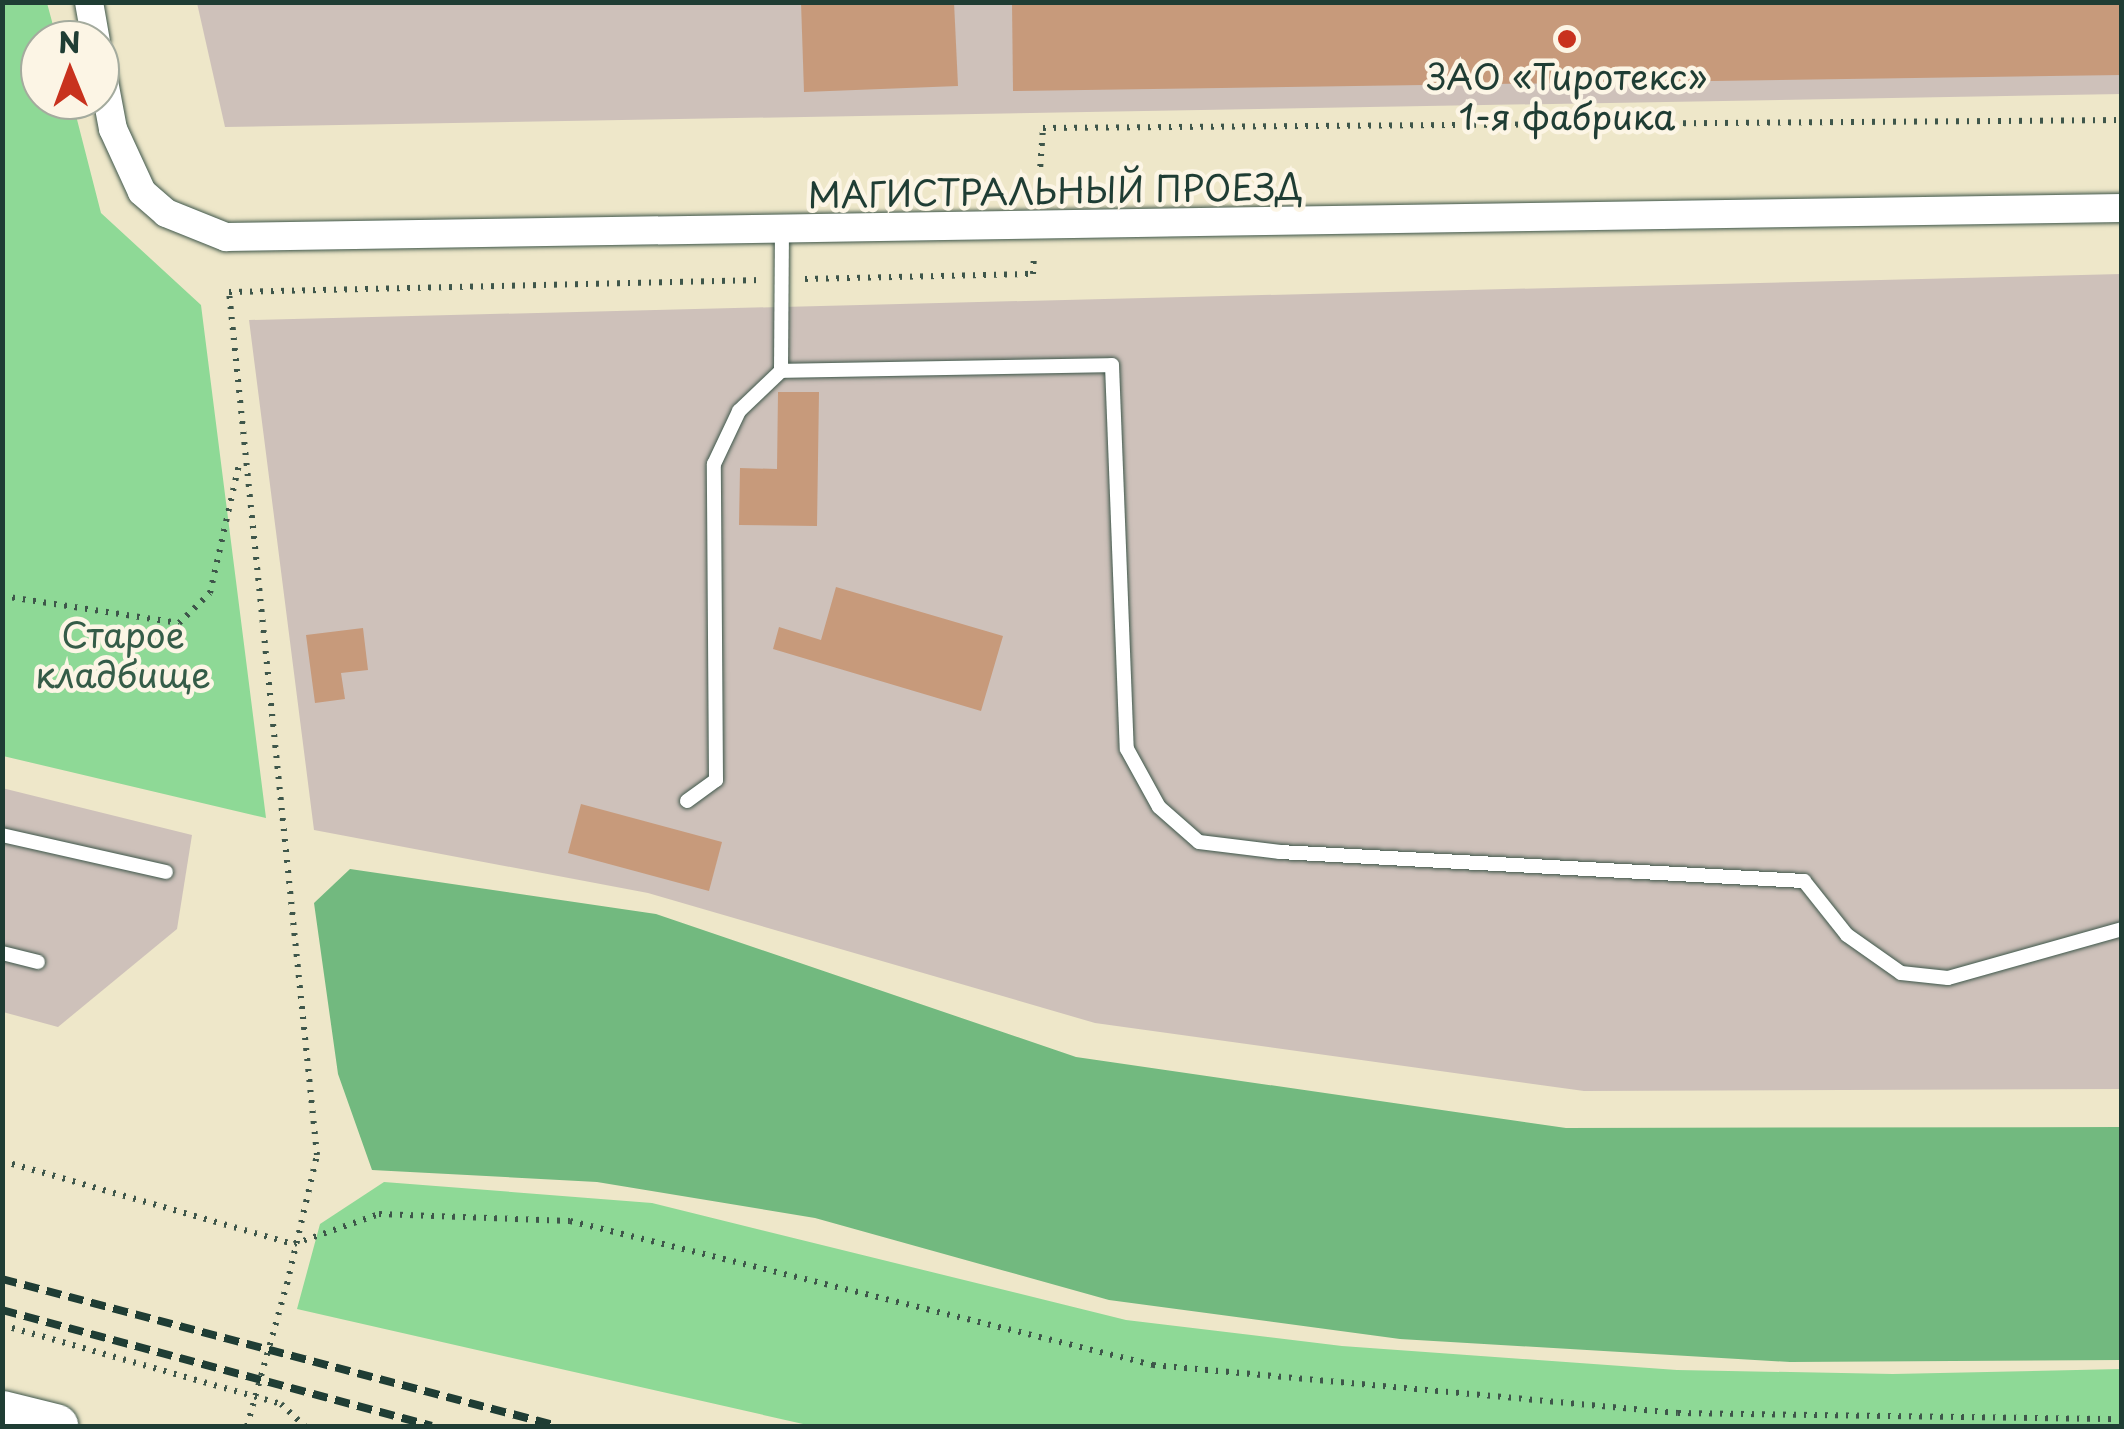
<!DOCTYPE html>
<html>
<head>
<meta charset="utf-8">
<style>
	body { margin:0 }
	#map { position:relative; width:2124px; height:1429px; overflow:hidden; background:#eee7c9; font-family:"Playpen Sans",sans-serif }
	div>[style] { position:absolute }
	.industrial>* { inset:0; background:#cec1ba }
	.green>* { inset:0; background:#8ed996 }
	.forest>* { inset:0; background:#72b97f }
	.building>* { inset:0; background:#c79a7b }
	.path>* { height:6px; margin-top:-3px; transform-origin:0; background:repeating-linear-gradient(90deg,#3e564a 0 2.5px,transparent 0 10.5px) }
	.roads { filter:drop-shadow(0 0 2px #3e564a) drop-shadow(0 0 2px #3e564a) }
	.lane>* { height:14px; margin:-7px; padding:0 7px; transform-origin:7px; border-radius:7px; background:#fff }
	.street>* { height:28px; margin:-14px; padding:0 14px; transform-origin:14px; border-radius:14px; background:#fff }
	.primary>* { height:45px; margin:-22.5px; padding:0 22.5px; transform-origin:22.5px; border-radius:22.5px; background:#fff }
	.rail>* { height:8px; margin-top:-4px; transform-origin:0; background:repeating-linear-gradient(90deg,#1f3d34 0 15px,transparent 0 23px) }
	.path-bridge>* { height:6px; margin-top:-3px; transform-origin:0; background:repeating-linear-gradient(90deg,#3e564a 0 2.5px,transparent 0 10.5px) }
	.dots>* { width:28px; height:28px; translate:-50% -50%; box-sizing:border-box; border:5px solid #fcf5e5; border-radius:50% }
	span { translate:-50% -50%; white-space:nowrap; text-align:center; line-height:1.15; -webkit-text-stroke:9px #fcf5e5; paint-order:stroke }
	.poi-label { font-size:35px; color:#1f3d34 }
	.street-label { font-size:35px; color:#1f3d34 }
	.park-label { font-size:35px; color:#355c48 }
	.frame { position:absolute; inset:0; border:5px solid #1f3d34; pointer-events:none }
	.north { position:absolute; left:20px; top:20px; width:100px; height:100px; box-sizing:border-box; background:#fcf5e5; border:2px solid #a4ab9e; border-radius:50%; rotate:359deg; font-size:28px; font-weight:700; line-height:40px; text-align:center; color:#1f3d34 }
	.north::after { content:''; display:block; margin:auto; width:35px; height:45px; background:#c8321e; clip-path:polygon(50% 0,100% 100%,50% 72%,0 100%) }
</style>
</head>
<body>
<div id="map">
	<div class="industrial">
		<i style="clip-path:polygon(2121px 2px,2122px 94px,225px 127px,197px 3px)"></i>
		<i style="clip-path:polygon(2121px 274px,2121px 1089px,1584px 1091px,1095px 1023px,648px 893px,314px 830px,249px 320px)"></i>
		<i style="clip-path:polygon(2px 788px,192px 835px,177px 929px,58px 1027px,3px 1012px)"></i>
	</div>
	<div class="green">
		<i style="clip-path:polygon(2px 3px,47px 3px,57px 40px,40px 40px,40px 100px,72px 100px,101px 213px,201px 305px,266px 818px,3px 756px)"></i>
		<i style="clip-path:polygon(384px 1182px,652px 1203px,1126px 1320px,1342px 1346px,1677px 1370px,1893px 1374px,2121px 1369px,2121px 1426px,812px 1426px,297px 1309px,320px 1224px)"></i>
	</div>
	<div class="forest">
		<i style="clip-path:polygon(350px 869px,656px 914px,1076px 1057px,1566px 1128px,2121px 1127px,2121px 1360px,1790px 1362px,1400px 1339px,1109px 1300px,815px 1218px,597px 1182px,372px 1170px,338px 1074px,314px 903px)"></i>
	</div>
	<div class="building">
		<i style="clip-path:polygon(801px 2px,954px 2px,958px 86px,804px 92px)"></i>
		<i style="clip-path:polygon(1012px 2px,2122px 2px,2122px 75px,1013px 91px)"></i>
		<i style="clip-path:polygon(778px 392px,819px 392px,817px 526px,739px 525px,740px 468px,777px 469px)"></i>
		<i style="clip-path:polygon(836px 587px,1003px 636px,981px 711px,773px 649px,779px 627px,821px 640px)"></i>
		<i style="clip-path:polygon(363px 628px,368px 670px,341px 673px,345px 699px,315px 703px,306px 635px)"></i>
		<i style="clip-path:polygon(581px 804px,722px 842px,709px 891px,568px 853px)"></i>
	</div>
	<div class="path">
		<i style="left:1038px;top:198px;width:70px;rotate:-85.9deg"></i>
		<i style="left:1043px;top:128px;width:1079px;rotate:-0.42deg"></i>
		<i style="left:805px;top:279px;width:228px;rotate:-1.3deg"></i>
		<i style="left:1033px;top:274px;width:19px;rotate:-87deg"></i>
		<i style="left:2px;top:596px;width:179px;rotate:8.7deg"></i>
		<i style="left:179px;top:623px;width:43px;rotate:-44.1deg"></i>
		<i style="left:210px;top:593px;width:132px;rotate:-77.3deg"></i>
		<i style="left:2px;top:1161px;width:304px;rotate:15.9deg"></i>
		<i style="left:294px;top:1244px;width:90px;rotate:-19.4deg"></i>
		<i style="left:379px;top:1214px;width:191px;rotate:2.1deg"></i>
		<i style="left:570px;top:1221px;width:601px;rotate:13.87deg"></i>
		<i style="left:1153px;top:1365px;width:527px;rotate:5.22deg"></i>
		<i style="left:1678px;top:1413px;width:444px;rotate:0.8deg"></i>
		<i style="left:287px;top:1284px;width:132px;rotate:-76.9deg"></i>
		<i style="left:317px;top:1155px;width:867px;rotate:-95.82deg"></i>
		<i style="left:229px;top:292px;width:533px;rotate:-1.29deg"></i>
		<i style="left:2px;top:1325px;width:290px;rotate:15.8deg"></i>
		<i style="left:281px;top:1404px;width:33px;rotate:43deg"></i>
	</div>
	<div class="roads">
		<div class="lane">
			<i style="left:781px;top:371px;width:139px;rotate:-89.6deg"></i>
			<i style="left:687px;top:801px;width:36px;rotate:-36deg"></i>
			<i style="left:716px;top:780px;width:316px;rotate:-90.4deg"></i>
			<i style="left:714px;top:464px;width:59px;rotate:-64.7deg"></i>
			<i style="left:739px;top:411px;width:58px;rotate:-43.6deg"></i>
			<i style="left:781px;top:371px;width:331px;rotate:-1deg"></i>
			<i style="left:1112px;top:365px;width:384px;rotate:87.8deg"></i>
			<i style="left:1127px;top:749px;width:66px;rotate:61.1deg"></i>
			<i style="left:1159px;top:807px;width:53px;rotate:41.2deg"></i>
			<i style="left:1199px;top:842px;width:82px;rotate:7deg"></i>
			<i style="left:1280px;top:852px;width:525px;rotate:3.17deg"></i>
			<i style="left:1804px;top:881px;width:69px;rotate:51.5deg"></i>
			<i style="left:1847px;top:935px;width:66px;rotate:35.1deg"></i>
			<i style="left:1901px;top:973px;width:47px;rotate:6.1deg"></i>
			<i style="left:1948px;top:978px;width:181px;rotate:-15.7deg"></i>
			<i style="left:2px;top:835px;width:168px;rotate:12.7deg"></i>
			<i style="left:2px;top:953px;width:37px;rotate:14deg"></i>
		</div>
		<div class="street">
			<i style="left:89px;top:2px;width:39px;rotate:80deg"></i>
			<i style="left:100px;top:60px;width:70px;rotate:79.3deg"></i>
			<i style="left:113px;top:129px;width:69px;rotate:65.3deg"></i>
			<i style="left:142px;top:192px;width:32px;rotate:41deg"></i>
			<i style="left:166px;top:213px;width:65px;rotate:21.8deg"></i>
			<i style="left:226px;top:237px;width:1896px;rotate:-0.88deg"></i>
		</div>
		<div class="primary">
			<i style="left:2px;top:1413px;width:55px;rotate:13.8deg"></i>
		</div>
	</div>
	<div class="rail">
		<i style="left:2px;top:1279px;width:574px;rotate:14.83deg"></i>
		<i style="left:2px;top:1310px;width:445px;rotate:15.1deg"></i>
	</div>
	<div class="path-bridge">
		<i style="left:247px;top:1426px;width:148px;rotate:-74.3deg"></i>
	</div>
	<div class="dots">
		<i style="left:1567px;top:39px;background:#c8321e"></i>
	</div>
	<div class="poi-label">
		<span style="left:1567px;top:96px">ЗАО «Тиротекс»<br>1-я фабрика</span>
	</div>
	<div class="street-label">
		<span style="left:1055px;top:190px;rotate:-1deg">МАГИСТРАЛЬНЫЙ ПРОЕЗД</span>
	</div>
	<div class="park-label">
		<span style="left:123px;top:654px">Старое<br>кладбище</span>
	</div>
	<div class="frame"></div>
	<div class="north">N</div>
</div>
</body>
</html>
